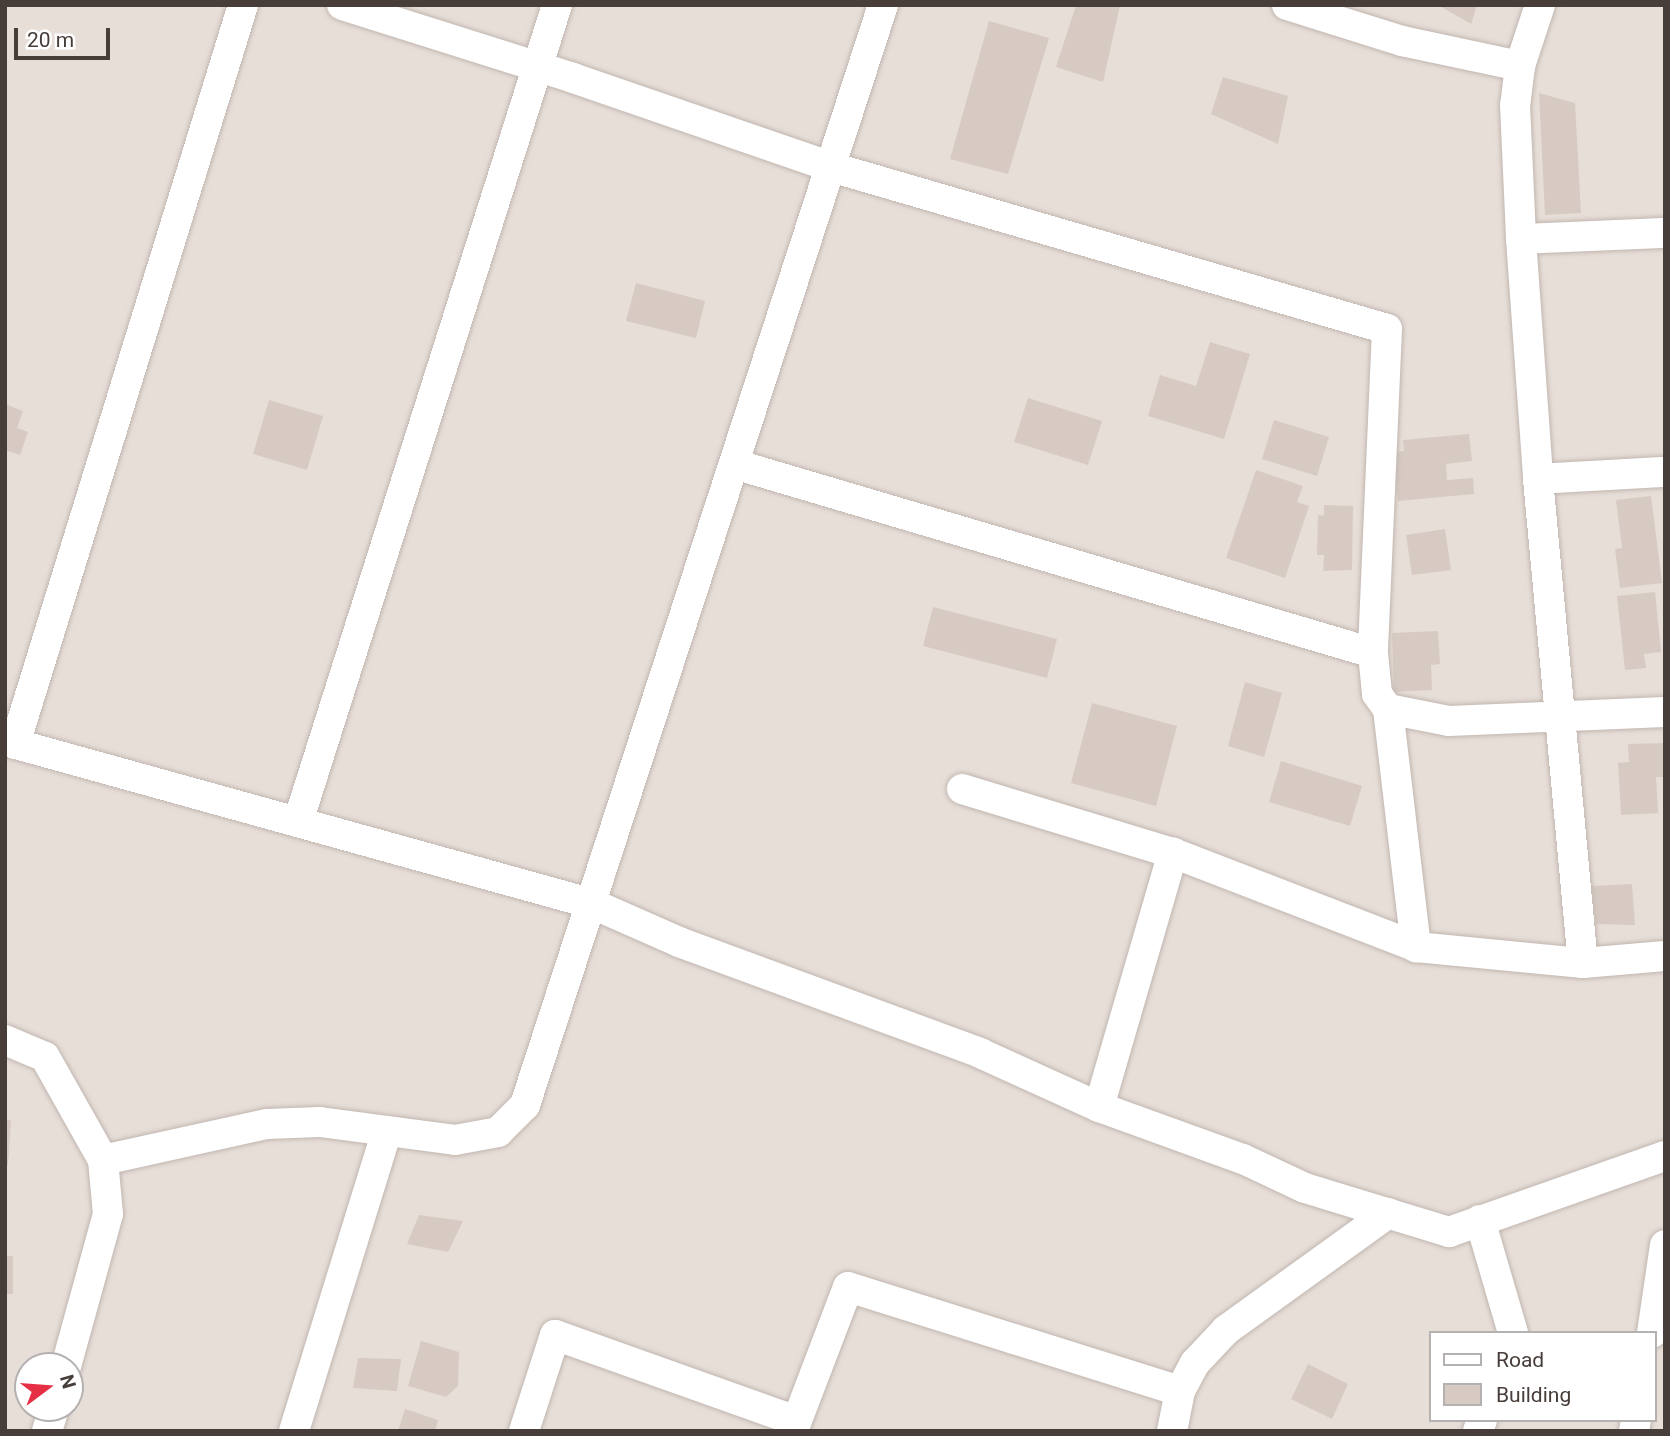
<!DOCTYPE html>
<html>
<head>
<meta charset="utf-8">
<style>
	body { margin:0 }
	#map { position:relative; width:1670px; height:1436px; overflow:hidden; background:#f3eeea; font-family:Roboto,sans-serif }
	div>[style] { position:absolute }
	.residential>* { inset:0; background:#e7ded8 }
	.building>* { inset:0; background:#d7cac3 }
	.roads { filter:drop-shadow(0 0 2px #c1b6b0) drop-shadow(0 0 2px #c1b6b0) }
	.minor>* { height:30px; margin:-15px; padding:0 15px; transform-origin:15px; border-radius:15px; background:#fff }
	span { translate:-50% -50%; white-space:nowrap; text-align:center; line-height:1.15; -webkit-text-stroke:6px #fff; paint-order:stroke }
	.frame { position:absolute; inset:0; border:7px solid #473d39; pointer-events:none }
	.legend { position:absolute; left:1429px; top:1331px; width:228px; height:91px; box-sizing:border-box; background:#fff; border:2px solid #b5b1b0; margin:0; padding:9px 12px; list-style:none; font-size:21px; color:#473d39 }
	.legend li { display:flex; align-items:center; gap:14px; height:35px }
	.legend b { width:35px; border:2px solid #b5b1b0 }
	.north { position:absolute; left:14px; top:1352px; width:70px; height:70px; box-sizing:border-box; background:#fff; border:2px solid #b5b1b0; border-radius:50%; rotate:74deg; font-size:19px; font-weight:700; line-height:28px; text-align:center; color:#473d39 }
	.north::after { content:''; display:block; margin:auto; width:24px; height:32px; background:#e52f45; clip-path:polygon(50% 0,100% 100%,50% 72%,0 100%) }
	.scale { position:absolute; left:14px; top:28px; width:96px; height:32px; box-sizing:border-box; border:4px solid #473d39; border-top:0; padding-left:9px; font-size:21px; line-height:24px; white-space:nowrap; color:#473d39; -webkit-text-stroke:5px #fff; paint-order:stroke }
</style>
</head>
<body>
<div id="map">
	<div class="residential">
		<i style="clip-path:polygon(evenodd,5px 5px,1665px 5px,1665px 1431px,5px 1431px,5px 5px,1430px 1333px,1654px 1333px,1654px 1420px,1430px 1420px,1430px 1333px,5px 5px,28px 1366px,70px 1366px,70px 1408px,28px 1408px,28px 1366px)"></i>
	</div>
	<div class="building">
		<i style="clip-path:polygon(1076px 5px,1120px 5px,1103px 82px,1056px 67px)"></i>
		<i style="clip-path:polygon(1438px 5px,1477px 5px,1471px 24px)"></i>
		<i style="clip-path:polygon(989px 21px,1049px 38px,1008px 174px,950px 159px)"></i>
		<i style="clip-path:polygon(1223px 77px,1288px 96px,1278px 144px,1211px 114px)"></i>
		<i style="clip-path:polygon(1539px 93px,1575px 103px,1581px 213px,1545px 215px)"></i>
		<i style="clip-path:polygon(636px 283px,705px 301px,696px 338px,626px 321px)"></i>
		<i style="clip-path:polygon(1210px 342px,1250px 354px,1224px 439px,1148px 416px,1160px 375px,1196px 386px)"></i>
		<i style="clip-path:polygon(1028px 398px,1102px 421px,1088px 465px,1014px 442px)"></i>
		<i style="clip-path:polygon(269px 400px,323px 416px,307px 470px,253px 454px)"></i>
		<i style="clip-path:polygon(5px 404px,23px 411px,17px 428px,28px 432px,20px 455px,5px 450px)"></i>
		<i style="clip-path:polygon(1274px 420px,1329px 437px,1317px 476px,1262px 459px)"></i>
		<i style="clip-path:polygon(1469px 434px,1472px 461px,1446px 464px,1447px 480px,1473px 478px,1474px 494px,1398px 501px,1393px 452px,1404px 451px,1403px 440px)"></i>
		<i style="clip-path:polygon(1256px 470px,1303px 486px,1297px 502px,1309px 506px,1285px 578px,1226px 558px)"></i>
		<i style="clip-path:polygon(1651px 496px,1662px 583px,1620px 588px,1615px 549px,1622px 548px,1616px 500px)"></i>
		<i style="clip-path:polygon(1324px 505px,1353px 506px,1352px 570px,1323px 571px,1324px 555px,1317px 555px,1318px 515px,1324px 516px)"></i>
		<i style="clip-path:polygon(1445px 529px,1451px 570px,1412px 575px,1406px 535px)"></i>
		<i style="clip-path:polygon(1655px 592px,1661px 652px,1644px 654px,1646px 668px,1625px 670px,1617px 596px)"></i>
		<i style="clip-path:polygon(933px 607px,1057px 639px,1047px 678px,923px 646px)"></i>
		<i style="clip-path:polygon(1438px 631px,1440px 664px,1431px 665px,1432px 690px,1394px 692px,1392px 633px)"></i>
		<i style="clip-path:polygon(1245px 682px,1282px 693px,1264px 757px,1228px 746px)"></i>
		<i style="clip-path:polygon(1092px 703px,1177px 726px,1156px 806px,1071px 783px)"></i>
		<i style="clip-path:polygon(1665px 743px,1665px 777px,1656px 777px,1658px 813px,1621px 815px,1618px 763px,1629px 762px,1628px 744px)"></i>
		<i style="clip-path:polygon(1281px 761px,1362px 786px,1350px 826px,1269px 802px)"></i>
		<i style="clip-path:polygon(1632px 884px,1635px 925px,1596px 924px,1592px 886px)"></i>
		<i style="clip-path:polygon(5px 1119px,11px 1120px,8px 1165px,5px 1165px)"></i>
		<i style="clip-path:polygon(419px 1215px,463px 1221px,448px 1252px,407px 1244px)"></i>
		<i style="clip-path:polygon(5px 1256px,13px 1256px,13px 1294px,5px 1294px)"></i>
		<i style="clip-path:polygon(421px 1341px,459px 1352px,458px 1386px,446px 1397px,408px 1386px)"></i>
		<i style="clip-path:polygon(358px 1358px,401px 1359px,397px 1391px,353px 1388px)"></i>
		<i style="clip-path:polygon(1308px 1364px,1348px 1384px,1332px 1419px,1291px 1399px)"></i>
		<i style="clip-path:polygon(405px 1409px,438px 1420px,435px 1431px,398px 1431px)"></i>
	</div>
	<div class="roads">
		<div class="minor">
			<i style="left:342px;top:5px;width:242px;rotate:17.5deg"></i>
			<i style="left:573px;top:78px;width:273px;rotate:19deg"></i>
			<i style="left:831px;top:167px;width:579px;rotate:16.24deg"></i>
			<i style="left:1387px;top:329px;width:324px;rotate:92.5deg"></i>
			<i style="left:1373px;top:653px;width:41px;rotate:84.4deg"></i>
			<i style="left:1377px;top:694px;width:19px;rotate:54deg"></i>
			<i style="left:1388px;top:709px;width:62px;rotate:11.1deg"></i>
			<i style="left:1449px;top:721px;width:216px;rotate:-2.4deg"></i>
			<i style="left:1287px;top:5px;width:121px;rotate:17.4deg"></i>
			<i style="left:1402px;top:41px;width:121px;rotate:12deg"></i>
			<i style="left:1540px;top:5px;width:64px;rotate:108.2deg"></i>
			<i style="left:1520px;top:66px;width:39px;rotate:97deg"></i>
			<i style="left:1515px;top:105px;width:134px;rotate:87.4deg"></i>
			<i style="left:1521px;top:239px;width:241px;rotate:85.9deg"></i>
			<i style="left:1538px;top:479px;width:486px;rotate:84.7deg"></i>
			<i style="left:1521px;top:239px;width:144px;rotate:-2.4deg"></i>
			<i style="left:734px;top:464px;width:666px;rotate:16.48deg"></i>
			<i style="left:1538px;top:479px;width:127px;rotate:-3.2deg"></i>
			<i style="left:1388px;top:709px;width:240px;rotate:83.3deg"></i>
			<i style="left:5px;top:741px;width:610px;rotate:15.49deg"></i>
			<i style="left:593px;top:904px;width:94px;rotate:23.8deg"></i>
			<i style="left:679px;top:942px;width:321px;rotate:20.2deg"></i>
			<i style="left:980px;top:1053px;width:131px;rotate:24.4deg"></i>
			<i style="left:1099px;top:1107px;width:153px;rotate:19.9deg"></i>
			<i style="left:1243px;top:1159px;width:68px;rotate:25.1deg"></i>
			<i style="left:1305px;top:1188px;width:151px;rotate:17deg"></i>
			<i style="left:1449px;top:1232px;width:229px;rotate:-19.4deg"></i>
			<i style="left:15px;top:744px;width:773px;rotate:-72.85deg"></i>
			<i style="left:962px;top:789px;width:220px;rotate:16.9deg"></i>
			<i style="left:1173px;top:853px;width:261px;rotate:21.1deg"></i>
			<i style="left:1416px;top:947px;width:168px;rotate:5.5deg"></i>
			<i style="left:1583px;top:963px;width:82px;rotate:-4.9deg"></i>
			<i style="left:298px;top:822px;width:857px;rotate:-72.41deg"></i>
			<i style="left:5px;top:1040px;width:43px;rotate:23deg"></i>
			<i style="left:45px;top:1057px;width:118px;rotate:60.6deg"></i>
			<i style="left:103px;top:1160px;width:54px;rotate:84.7deg"></i>
			<i style="left:108px;top:1214px;width:158px;rotate:105.4deg"></i>
			<i style="left:1099px;top:1107px;width:265px;rotate:-73.8deg"></i>
			<i style="left:103px;top:1160px;width:168px;rotate:-12.4deg"></i>
			<i style="left:267px;top:1124px;width:53px;rotate:-2.2deg"></i>
			<i style="left:320px;top:1122px;width:136px;rotate:7.6deg"></i>
			<i style="left:455px;top:1140px;width:44px;rotate:-10.5deg"></i>
			<i style="left:498px;top:1132px;width:38px;rotate:-45deg"></i>
			<i style="left:525px;top:1105px;width:1157px;rotate:-71.97deg"></i>
			<i style="left:1480px;top:1220px;width:118px;rotate:73.7deg"></i>
			<i style="left:1652px;top:1333px;width:89px;rotate:-81.6deg"></i>
			<i style="left:47px;top:1431px;width:24px;rotate:-73deg"></i>
			<i style="left:294px;top:1431px;width:314px;rotate:-72.8deg"></i>
			<i style="left:524px;top:1431px;width:101px;rotate:-72.1deg"></i>
			<i style="left:555px;top:1335px;width:256px;rotate:19.6deg"></i>
			<i style="left:793px;top:1431px;width:154px;rotate:-69.1deg"></i>
			<i style="left:848px;top:1287px;width:348px;rotate:17.4deg"></i>
			<i style="left:1172px;top:1431px;width:41px;rotate:-78.7deg"></i>
			<i style="left:1180px;top:1391px;width:32px;rotate:-62deg"></i>
			<i style="left:1195px;top:1363px;width:45px;rotate:-46.8deg"></i>
			<i style="left:1226px;top:1330px;width:200px;rotate:-35.8deg"></i>
			<i style="left:1478px;top:1431px;width:12px;rotate:-70deg"></i>
			<i style="left:1634px;top:1431px;width:11px;rotate:-80deg"></i>
		</div>
	</div>
	<div class="frame"></div>
	<ul class="legend">
	<li><b style="height:9px;background:#fff"></b>Road</li>
	<li><b style="height:19px;background:#d7cac3"></b>Building</li>
	</ul>
	<div class="north">N</div>
	<div class="scale">20 m</div>
</div>
</body>
</html>
